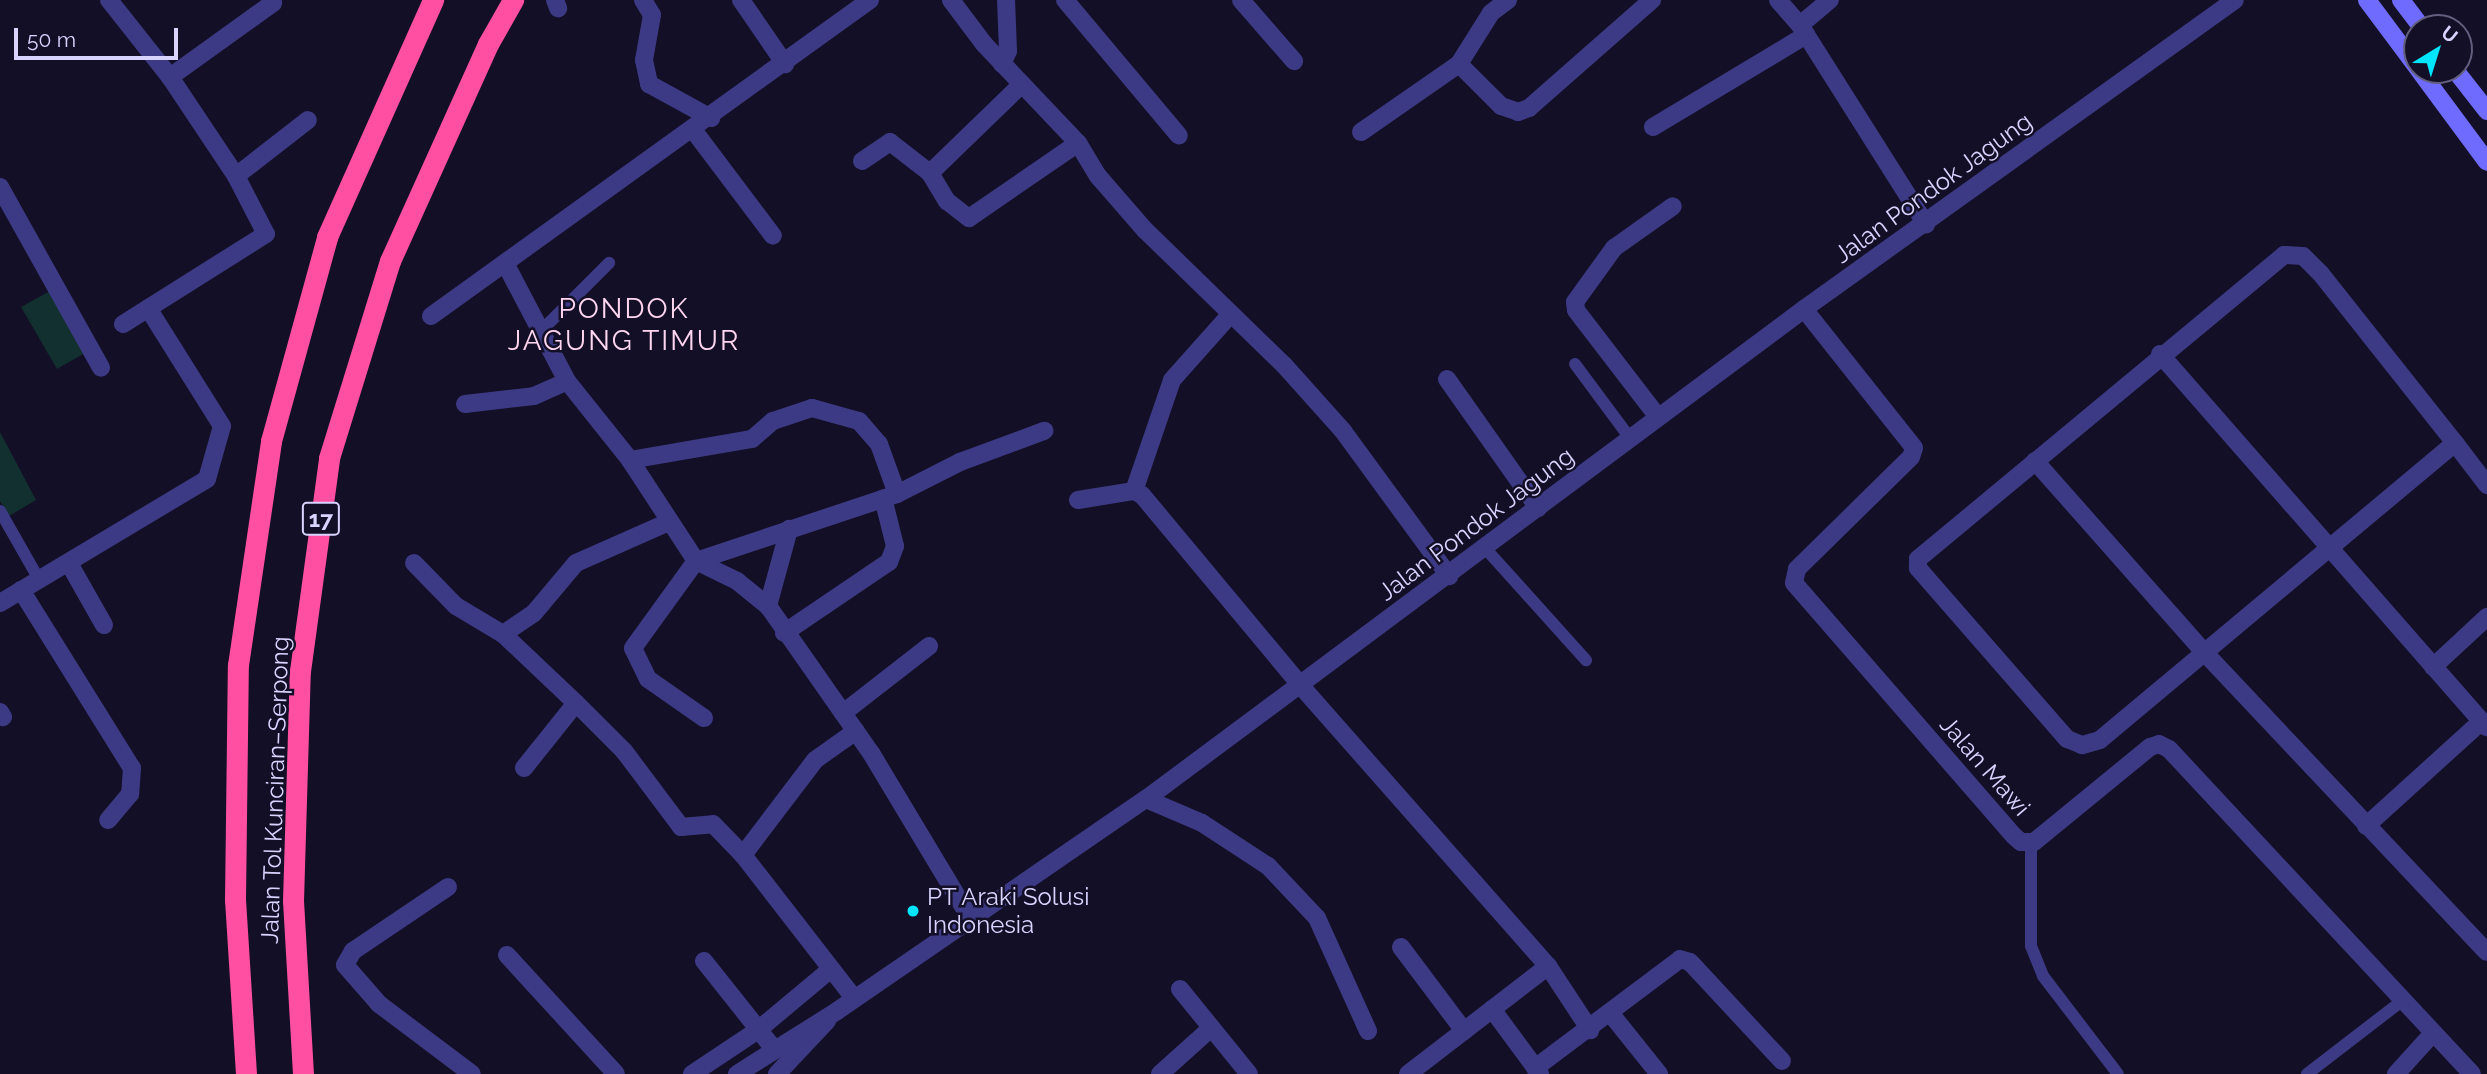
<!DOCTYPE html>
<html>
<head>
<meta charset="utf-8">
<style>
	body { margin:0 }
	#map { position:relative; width:2487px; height:1074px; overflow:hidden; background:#130f26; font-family:Raleway,sans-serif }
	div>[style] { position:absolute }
	.green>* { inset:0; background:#12302f }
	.service>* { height:12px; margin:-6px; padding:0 6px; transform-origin:6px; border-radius:6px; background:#3d3a85 }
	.minor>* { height:18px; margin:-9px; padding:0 9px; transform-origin:9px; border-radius:9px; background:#3d3a85 }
	.tertiary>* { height:18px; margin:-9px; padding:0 9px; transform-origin:9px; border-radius:9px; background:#3d3a85 }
	.secondary>* { height:18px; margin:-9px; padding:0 9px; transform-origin:9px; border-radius:9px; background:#6f6bff }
	.motorway>* { height:21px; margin:-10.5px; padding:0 10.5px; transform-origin:10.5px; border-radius:10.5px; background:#ff4fa3 }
	.dots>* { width:19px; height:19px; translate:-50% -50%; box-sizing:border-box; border:4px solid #130f26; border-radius:50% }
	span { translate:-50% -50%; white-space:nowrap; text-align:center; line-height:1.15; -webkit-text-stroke:5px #130f26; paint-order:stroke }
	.shield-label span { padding:2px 5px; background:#130f26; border:2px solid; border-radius:5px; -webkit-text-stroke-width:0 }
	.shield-label { font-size:23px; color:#d9d4ff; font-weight:700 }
	.street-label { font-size:24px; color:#d9d4ff }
	.poi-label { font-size:24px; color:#d9d4ff }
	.left { translate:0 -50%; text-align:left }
	.quarter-label { font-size:28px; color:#ffd6f0; letter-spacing:2px }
	.north { position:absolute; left:2403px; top:14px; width:70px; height:70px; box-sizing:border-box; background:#130f26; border:2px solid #625e7d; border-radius:50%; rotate:38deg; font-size:19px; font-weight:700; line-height:28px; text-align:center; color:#d9d4ff }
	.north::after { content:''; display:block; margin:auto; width:24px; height:32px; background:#00e5ff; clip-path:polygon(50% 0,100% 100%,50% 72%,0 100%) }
	.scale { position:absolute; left:14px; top:28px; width:164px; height:32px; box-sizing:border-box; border:4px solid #d9d4ff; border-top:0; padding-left:9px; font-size:21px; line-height:24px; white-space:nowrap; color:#d9d4ff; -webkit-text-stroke:5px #130f26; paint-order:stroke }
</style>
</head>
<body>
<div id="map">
	<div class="green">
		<i style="clip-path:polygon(50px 291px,85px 353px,57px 369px,21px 307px)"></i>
		<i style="clip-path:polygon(0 432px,36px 500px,9px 516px,0 501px)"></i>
	</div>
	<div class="service">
		<i style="left:542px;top:330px;width:95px;rotate:-45deg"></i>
		<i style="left:1575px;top:364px;width:92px;rotate:53.4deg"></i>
		<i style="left:0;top:511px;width:81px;rotate:60.3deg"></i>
		<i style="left:1485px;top:548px;width:151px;rotate:48deg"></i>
		<i style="left:2031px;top:843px;width:103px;rotate:90deg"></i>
		<i style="left:2031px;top:946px;width:32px;rotate:68deg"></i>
		<i style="left:2043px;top:976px;width:123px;rotate:52.6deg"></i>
		<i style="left:2307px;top:1074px;width:121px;rotate:-37.6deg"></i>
	</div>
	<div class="minor">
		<i style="left:109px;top:0;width:98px;rotate:51.6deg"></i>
		<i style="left:170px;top:77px;width:119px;rotate:56.3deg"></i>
		<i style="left:236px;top:176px;width:65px;rotate:62.7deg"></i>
		<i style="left:266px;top:234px;width:169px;rotate:147.8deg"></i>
		<i style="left:555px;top:0;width:9px;rotate:69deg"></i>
		<i style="left:643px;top:0;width:17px;rotate:59deg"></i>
		<i style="left:652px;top:15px;width:46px;rotate:100.1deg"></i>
		<i style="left:644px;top:60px;width:25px;rotate:78deg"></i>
		<i style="left:649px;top:84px;width:71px;rotate:28.7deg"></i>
		<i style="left:741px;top:0;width:78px;rotate:55.5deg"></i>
		<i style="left:951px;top:0;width:55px;rotate:53.1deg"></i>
		<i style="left:984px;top:44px;width:137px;rotate:46.5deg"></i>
		<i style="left:1078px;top:143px;width:39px;rotate:59deg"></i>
		<i style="left:1098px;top:176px;width:72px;rotate:49deg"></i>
		<i style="left:1145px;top:230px;width:194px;rotate:44.2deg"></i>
		<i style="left:1284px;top:365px;width:89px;rotate:48.2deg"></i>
		<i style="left:1343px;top:431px;width:180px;rotate:53.8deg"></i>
		<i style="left:1065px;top:0;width:177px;rotate:50deg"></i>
		<i style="left:1241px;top:0;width:81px;rotate:49deg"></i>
		<i style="left:1508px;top:0;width:21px;rotate:143deg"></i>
		<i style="left:1491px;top:13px;width:60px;rotate:122.1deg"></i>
		<i style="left:1459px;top:64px;width:59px;rotate:45deg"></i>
		<i style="left:1501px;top:106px;width:18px;rotate:19deg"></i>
		<i style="left:1518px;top:112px;width:12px;rotate:-20deg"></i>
		<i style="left:1529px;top:108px;width:164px;rotate:-41.3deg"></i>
		<i style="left:1778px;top:0;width:33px;rotate:49deg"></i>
		<i style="left:1800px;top:25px;width:236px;rotate:57.7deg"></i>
		<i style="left:1800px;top:25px;width:39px;rotate:-40deg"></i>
		<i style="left:1002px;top:64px;width:14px;rotate:-65deg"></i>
		<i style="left:1008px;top:51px;width:51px;rotate:-92.2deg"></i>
		<i style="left:170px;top:77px;width:127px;rotate:-35.7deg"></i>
		<i style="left:1022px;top:84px;width:128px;rotate:135.9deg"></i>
		<i style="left:930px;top:173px;width:33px;rotate:59deg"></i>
		<i style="left:947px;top:201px;width:28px;rotate:38deg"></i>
		<i style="left:969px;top:218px;width:132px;rotate:-34.5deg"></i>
		<i style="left:1653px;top:127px;width:179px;rotate:-31deg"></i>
		<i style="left:694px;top:131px;width:131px;rotate:53deg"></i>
		<i style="left:1361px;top:132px;width:119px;rotate:-34.8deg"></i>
		<i style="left:862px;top:161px;width:34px;rotate:-34deg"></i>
		<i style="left:890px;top:142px;width:51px;rotate:37.8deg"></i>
		<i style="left:236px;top:176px;width:91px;rotate:-37.9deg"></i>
		<i style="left:0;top:187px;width:207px;rotate:60.8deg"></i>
		<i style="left:505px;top:263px;width:133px;rotate:62.3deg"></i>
		<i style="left:567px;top:381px;width:101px;rotate:51.4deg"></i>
		<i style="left:630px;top:460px;width:121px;rotate:56.8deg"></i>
		<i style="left:696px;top:561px;width:46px;rotate:26deg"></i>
		<i style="left:737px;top:581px;width:40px;rotate:39deg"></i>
		<i style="left:768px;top:606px;width:179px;rotate:55deg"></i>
		<i style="left:871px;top:753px;width:192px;rotate:59deg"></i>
		<i style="left:1804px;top:309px;width:177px;rotate:51.6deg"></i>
		<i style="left:1914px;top:448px;width:9px;rotate:108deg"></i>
		<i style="left:1911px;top:457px;width:160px;rotate:135.5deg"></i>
		<i style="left:1797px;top:569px;width:14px;rotate:102deg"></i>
		<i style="left:1794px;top:583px;width:335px;rotate:49deg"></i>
		<i style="left:2014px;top:836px;width:9px;rotate:41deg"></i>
		<i style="left:2021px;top:842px;width:13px"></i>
		<i style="left:2034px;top:842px;width:150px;rotate:-39.3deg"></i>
		<i style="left:2150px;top:747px;width:9px;rotate:-18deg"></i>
		<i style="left:2159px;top:744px;width:11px;rotate:27deg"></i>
		<i style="left:2169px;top:749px;width:444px;rotate:47deg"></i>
		<i style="left:431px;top:316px;width:541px;rotate:-35.75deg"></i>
		<i style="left:2160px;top:354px;width:496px;rotate:48.8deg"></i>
		<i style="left:1447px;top:379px;width:158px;rotate:54.8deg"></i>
		<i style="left:465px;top:404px;width:69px;rotate:-6.6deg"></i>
		<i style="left:534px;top:396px;width:36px;rotate:-24deg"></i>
		<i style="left:1658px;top:417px;width:135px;rotate:-127.5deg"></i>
		<i style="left:1576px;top:310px;width:8px;rotate:-97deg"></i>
		<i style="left:1575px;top:302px;width:67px;rotate:-54.2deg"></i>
		<i style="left:1614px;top:248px;width:72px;rotate:-35.4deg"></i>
		<i style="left:2455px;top:443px;width:463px;rotate:140.1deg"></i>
		<i style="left:2100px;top:740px;width:19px;rotate:164deg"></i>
		<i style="left:2082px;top:745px;width:16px;rotate:-158deg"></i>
		<i style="left:2067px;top:739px;width:227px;rotate:-131.1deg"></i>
		<i style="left:1918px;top:568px;width:9px;rotate:-90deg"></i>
		<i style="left:1918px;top:559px;width:476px;rotate:-39.7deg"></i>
		<i style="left:2284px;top:255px;width:19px;rotate:3deg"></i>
		<i style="left:2303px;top:256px;width:25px;rotate:45deg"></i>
		<i style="left:2321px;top:274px;width:216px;rotate:51.6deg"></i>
		<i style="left:2455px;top:443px;width:53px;rotate:52.7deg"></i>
		<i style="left:630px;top:460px;width:124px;rotate:-9.8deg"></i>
		<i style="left:752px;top:439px;width:28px;rotate:-41deg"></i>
		<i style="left:773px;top:421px;width:41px;rotate:-18.4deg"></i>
		<i style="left:812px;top:408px;width:49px;rotate:15.5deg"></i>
		<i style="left:859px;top:421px;width:30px;rotate:49deg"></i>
		<i style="left:879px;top:444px;width:53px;rotate:70.2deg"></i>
		<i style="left:2035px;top:461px;width:255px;rotate:48.5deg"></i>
		<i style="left:2204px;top:652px;width:412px;rotate:46.7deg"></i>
		<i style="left:1134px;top:491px;width:117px;rotate:-71.1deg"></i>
		<i style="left:1172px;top:380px;width:87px;rotate:-48.3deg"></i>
		<i style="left:1078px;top:500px;width:57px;rotate:-9.1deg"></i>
		<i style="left:1134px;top:491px;width:9px;rotate:27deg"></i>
		<i style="left:1142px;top:495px;width:249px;rotate:50.2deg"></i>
		<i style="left:1301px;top:686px;width:373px;rotate:48.6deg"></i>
		<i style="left:1548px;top:966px;width:77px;rotate:56.7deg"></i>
		<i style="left:414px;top:563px;width:60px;rotate:45.7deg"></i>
		<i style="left:456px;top:606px;width:55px;rotate:30.8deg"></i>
		<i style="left:503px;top:634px;width:100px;rotate:43.4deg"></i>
		<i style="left:576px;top:703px;width:68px;rotate:45deg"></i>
		<i style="left:624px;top:751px;width:95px;rotate:53.1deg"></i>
		<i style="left:681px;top:827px;width:32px;rotate:-5deg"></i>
		<i style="left:713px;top:824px;width:43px;rotate:45.9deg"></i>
		<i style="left:743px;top:855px;width:181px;rotate:52.2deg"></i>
		<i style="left:70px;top:565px;width:69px;rotate:60.5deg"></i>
		<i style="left:21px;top:590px;width:210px;rotate:58.1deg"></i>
		<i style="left:132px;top:768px;width:26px;rotate:94deg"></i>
		<i style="left:130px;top:794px;width:34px;rotate:130deg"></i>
		<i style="left:0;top:603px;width:241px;rotate:-30.9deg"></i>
		<i style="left:207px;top:479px;width:55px;rotate:-74.2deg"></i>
		<i style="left:222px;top:426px;width:139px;rotate:-122.1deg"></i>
		<i style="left:768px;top:606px;width:80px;rotate:-74.7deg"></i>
		<i style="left:784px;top:633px;width:127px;rotate:-34.1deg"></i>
		<i style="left:889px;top:562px;width:17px;rotate:-69deg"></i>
		<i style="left:895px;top:546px;width:49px;rotate:-104deg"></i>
		<i style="left:503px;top:634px;width:37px;rotate:-34deg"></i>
		<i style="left:534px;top:613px;width:65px;rotate:-50deg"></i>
		<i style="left:576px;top:563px;width:102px;rotate:-23.8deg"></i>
		<i style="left:2433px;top:667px;width:74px;rotate:-42.8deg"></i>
		<i style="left:0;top:712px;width:6px;rotate:59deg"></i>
		<i style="left:843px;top:713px;width:109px;rotate:-37.9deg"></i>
		<i style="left:704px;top:718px;width:68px;rotate:-145.1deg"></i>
		<i style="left:648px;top:679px;width:34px;rotate:-116deg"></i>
		<i style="left:633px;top:648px;width:107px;rotate:-54.1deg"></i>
		<i style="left:696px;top:561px;width:212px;rotate:-18.4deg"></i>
		<i style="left:897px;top:494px;width:71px;rotate:-26.9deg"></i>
		<i style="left:960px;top:462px;width:90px;rotate:-20.3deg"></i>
		<i style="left:524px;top:768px;width:83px;rotate:-51.3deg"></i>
		<i style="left:1146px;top:799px;width:61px;rotate:23.2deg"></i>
		<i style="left:1202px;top:823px;width:79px;rotate:33.1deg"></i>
		<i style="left:1268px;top:866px;width:71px;rotate:46.7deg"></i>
		<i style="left:1317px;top:918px;width:124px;rotate:65.7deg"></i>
		<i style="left:2366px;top:826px;width:156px;rotate:-42.2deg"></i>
		<i style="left:743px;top:855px;width:119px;rotate:-52.8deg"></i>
		<i style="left:815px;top:760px;width:50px;rotate:-35.3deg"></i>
		<i style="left:448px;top:887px;width:115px;rotate:146deg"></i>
		<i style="left:353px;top:951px;width:16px;rotate:120deg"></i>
		<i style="left:345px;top:965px;width:52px;rotate:48.9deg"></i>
		<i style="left:379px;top:1004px;width:116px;rotate:37deg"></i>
		<i style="left:1401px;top:947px;width:105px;rotate:53.1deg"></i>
		<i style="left:507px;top:955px;width:161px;rotate:47.5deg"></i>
		<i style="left:704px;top:961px;width:112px;rotate:51.5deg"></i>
		<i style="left:1180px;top:989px;width:109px;rotate:50.9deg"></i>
		<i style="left:1492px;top:1009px;width:81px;rotate:53.6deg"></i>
		<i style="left:1611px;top:1014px;width:77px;rotate:51.3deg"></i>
		<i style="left:1535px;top:1068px;width:181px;rotate:-36.9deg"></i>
		<i style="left:1680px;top:959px;width:10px;rotate:17deg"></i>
		<i style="left:1690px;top:962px;width:135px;rotate:47.1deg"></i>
		<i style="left:692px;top:1074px;width:79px;rotate:-33.7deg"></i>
		<i style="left:758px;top:1030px;width:95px;rotate:-39.9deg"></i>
		<i style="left:777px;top:1074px;width:73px;rotate:-46.7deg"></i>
		<i style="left:1160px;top:1074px;width:69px;rotate:-42deg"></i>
		<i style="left:1408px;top:1074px;width:177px;rotate:-37.6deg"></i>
		<i style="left:2396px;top:1074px;width:55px;rotate:-47.9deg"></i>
	</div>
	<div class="tertiary">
		<i style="left:737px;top:1074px;width:118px;rotate:-32.2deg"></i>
		<i style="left:837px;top:1011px;width:375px;rotate:-34.5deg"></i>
		<i style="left:1146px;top:799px;width:820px;rotate:-36.67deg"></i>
		<i style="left:1804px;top:309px;width:530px;rotate:-35.64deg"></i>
	</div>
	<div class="secondary">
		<i style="left:2367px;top:0;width:84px;rotate:53.3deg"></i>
		<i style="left:2401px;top:0;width:35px;rotate:53deg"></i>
		<i style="left:2419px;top:70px;width:114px;rotate:53.5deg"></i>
		<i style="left:2455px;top:70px;width:52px;rotate:52deg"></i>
	</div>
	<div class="motorway">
		<i style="left:246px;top:1074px;width:174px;rotate:-93.6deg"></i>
		<i style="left:235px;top:900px;width:235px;rotate:-89.3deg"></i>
		<i style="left:238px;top:665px;width:226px;rotate:-81.6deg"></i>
		<i style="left:271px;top:441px;width:212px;rotate:-74.6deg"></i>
		<i style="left:327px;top:237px;width:260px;rotate:-65.9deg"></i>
		<i style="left:303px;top:1074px;width:173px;rotate:-93.3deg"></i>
		<i style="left:293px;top:901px;width:230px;rotate:-88.3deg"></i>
		<i style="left:300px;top:671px;width:215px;rotate:-82.2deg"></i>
		<i style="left:329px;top:458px;width:206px;rotate:-72.8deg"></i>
		<i style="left:390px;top:261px;width:238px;rotate:-65.7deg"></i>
		<i style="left:488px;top:44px;width:51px;rotate:-60.4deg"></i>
	</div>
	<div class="dots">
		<i style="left:913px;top:911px;background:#00e5ff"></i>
	</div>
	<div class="shield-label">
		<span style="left:321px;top:519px">17</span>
	</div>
	<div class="street-label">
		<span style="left:1933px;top:188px;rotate:-36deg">Jalan Pondok Jagung</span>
		<span style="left:1476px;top:524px;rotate:-37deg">Jalan Pondok Jagung</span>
		<span style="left:1985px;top:766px;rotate:49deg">Jalan Mawi</span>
		<span style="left:275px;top:790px;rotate:-88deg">Jalan Tol Kunciran–Serpong</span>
	</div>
	<div class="poi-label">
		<span class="left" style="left:927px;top:911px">PT Araki Solusi<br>Indonesia</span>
	</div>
	<div class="quarter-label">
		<span style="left:624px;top:325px">PONDOK<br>JAGUNG TIMUR</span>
	</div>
	<div class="north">U</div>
	<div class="scale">50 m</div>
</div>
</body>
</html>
